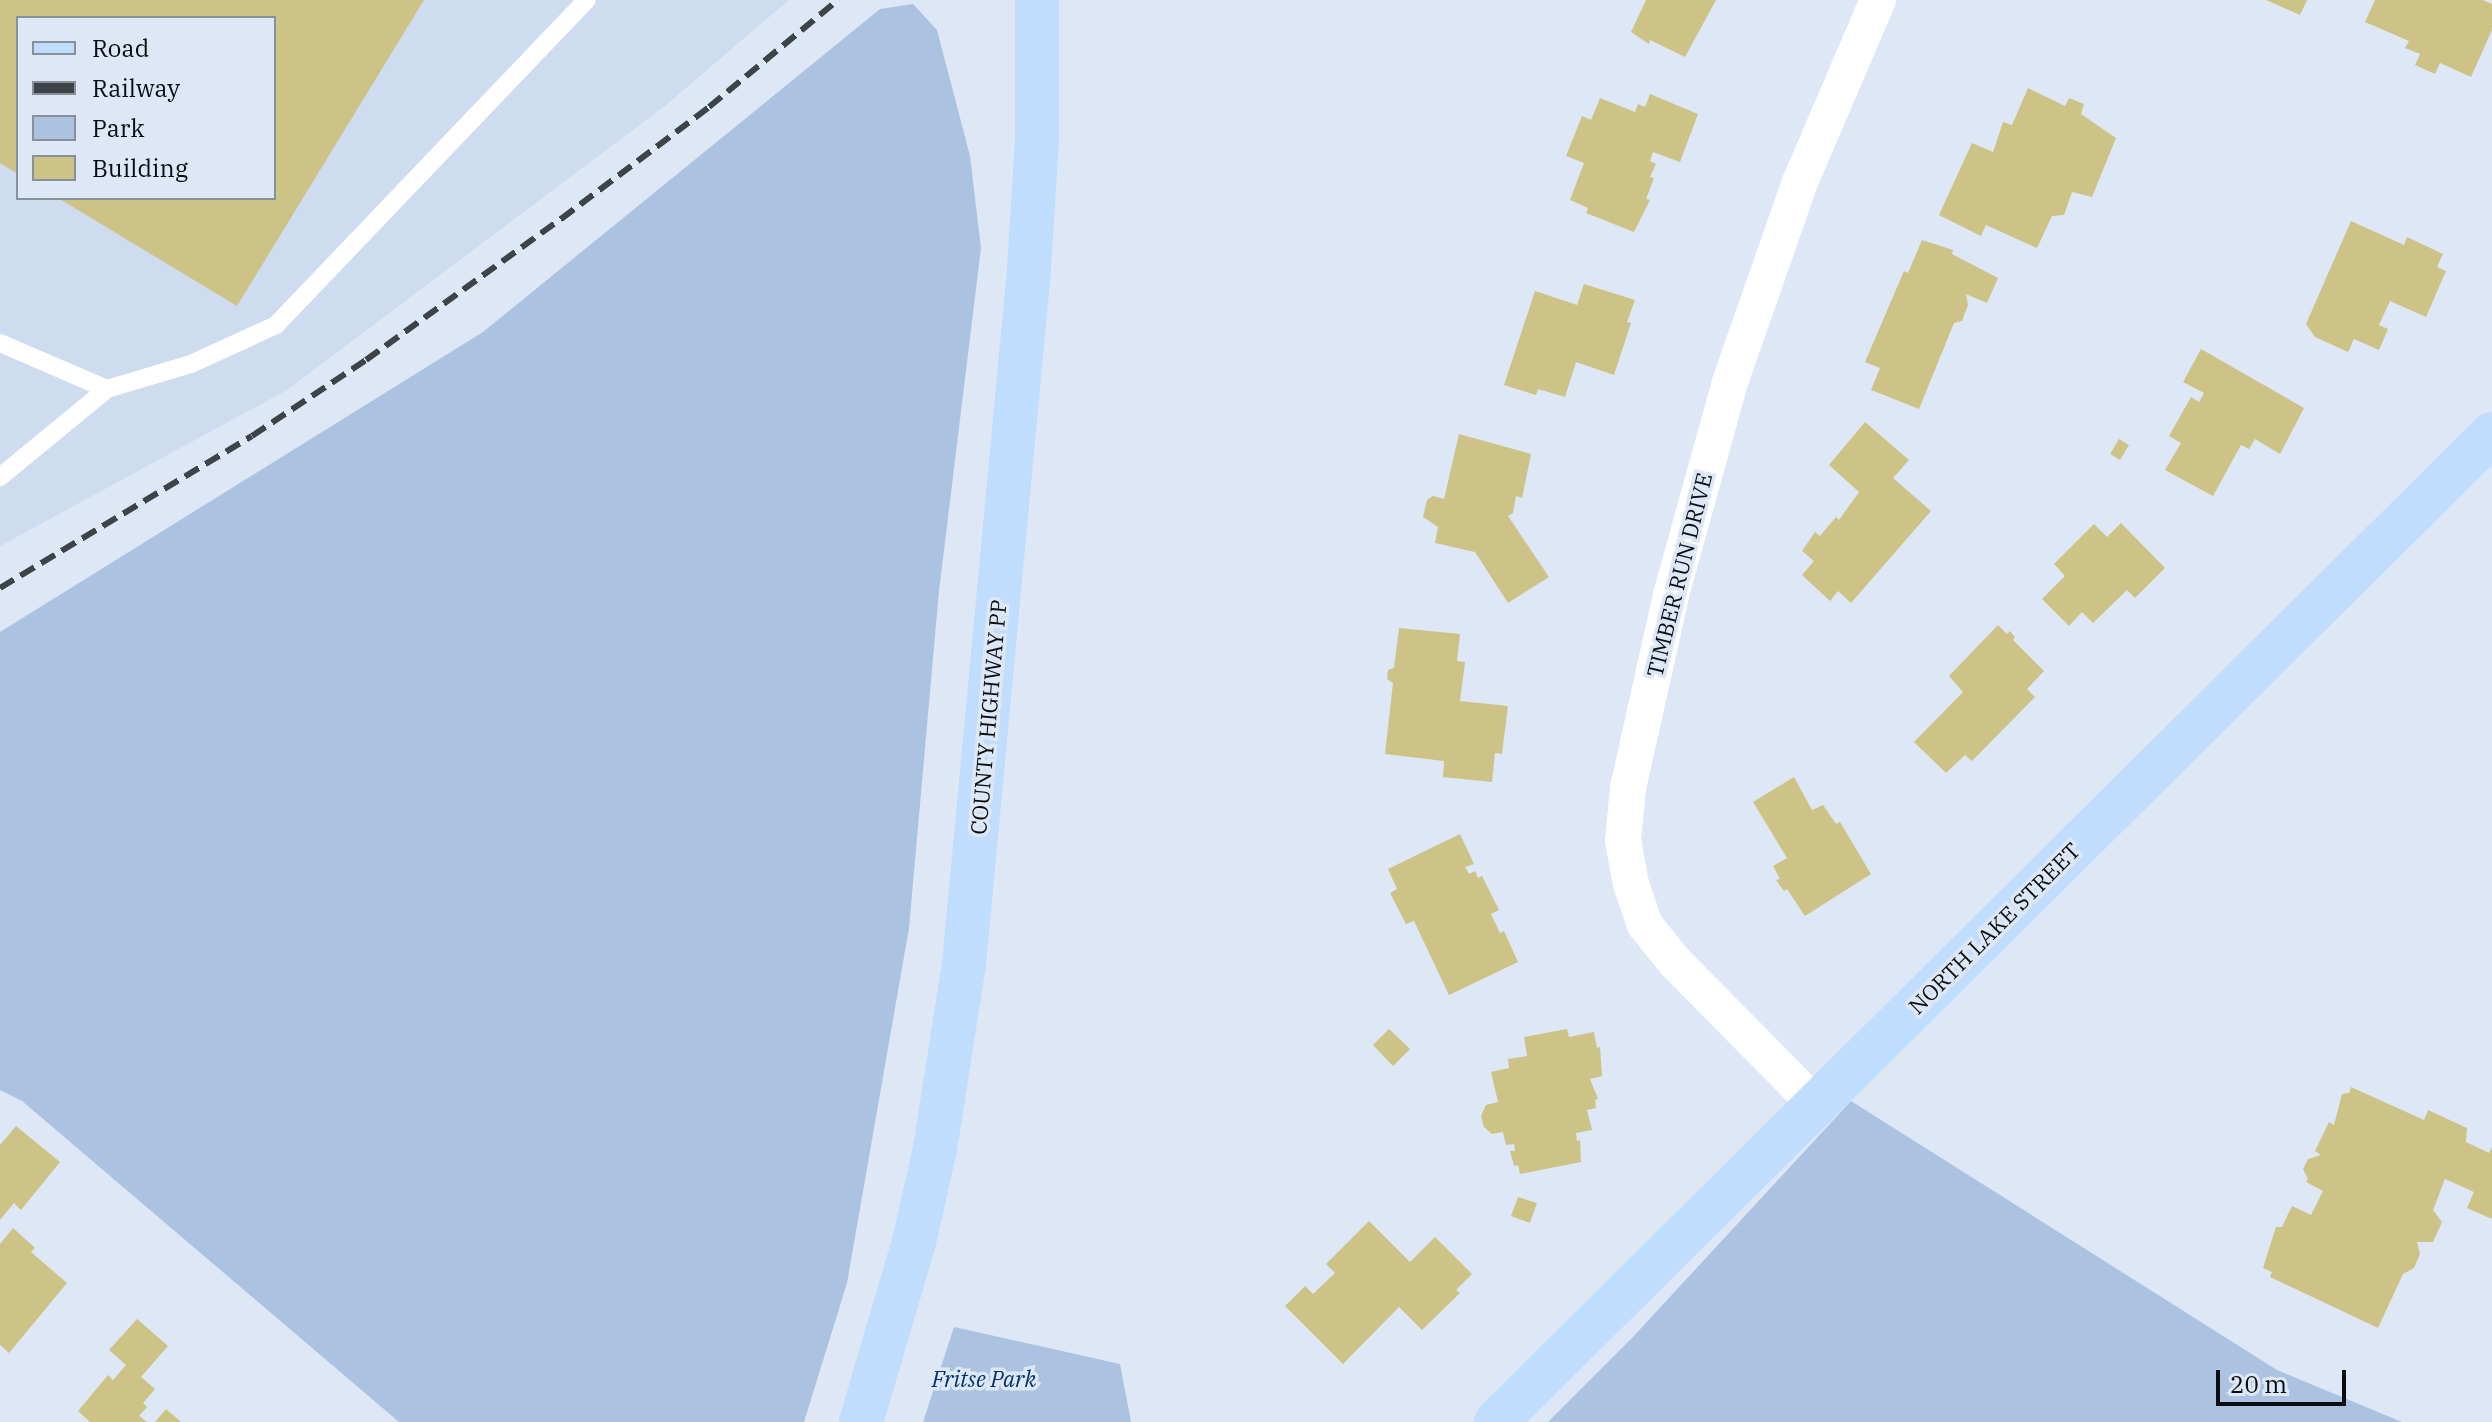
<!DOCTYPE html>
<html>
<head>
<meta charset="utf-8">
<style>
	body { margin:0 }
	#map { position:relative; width:2492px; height:1422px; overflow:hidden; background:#dde7f5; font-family:"IBM Plex Serif",serif }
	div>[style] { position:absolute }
	.built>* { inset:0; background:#cddcef }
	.green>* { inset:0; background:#abc3e0 }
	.building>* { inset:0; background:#cec387 }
	.lane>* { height:18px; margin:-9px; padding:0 9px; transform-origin:9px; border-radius:9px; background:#fff }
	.street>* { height:36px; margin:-18px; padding:0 18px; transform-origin:18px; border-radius:18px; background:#fff }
	.secondary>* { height:44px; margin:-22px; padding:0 22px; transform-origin:22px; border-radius:22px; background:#c1ddfd }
	.rail>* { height:6px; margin-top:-3px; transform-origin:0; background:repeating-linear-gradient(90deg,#3e4349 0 16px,transparent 0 24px) }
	span { translate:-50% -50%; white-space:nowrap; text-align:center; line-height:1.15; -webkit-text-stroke:7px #dde7f5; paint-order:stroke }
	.street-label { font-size:22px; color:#090d11 }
	.park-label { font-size:22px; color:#00346b; font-style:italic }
	.legend { position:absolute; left:16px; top:16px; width:260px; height:184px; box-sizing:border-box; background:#dde7f5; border:2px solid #88909a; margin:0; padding:10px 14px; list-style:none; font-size:24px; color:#090d11 }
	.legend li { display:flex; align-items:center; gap:16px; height:40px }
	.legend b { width:40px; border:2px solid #88909a }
	.scale { position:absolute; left:2216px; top:1370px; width:130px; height:36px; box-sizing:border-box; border:4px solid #090d11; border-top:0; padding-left:10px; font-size:24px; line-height:28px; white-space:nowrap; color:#090d11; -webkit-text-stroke:6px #dde7f5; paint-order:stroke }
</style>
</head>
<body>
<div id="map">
	<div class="built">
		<i style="clip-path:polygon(evenodd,0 0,789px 0,666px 105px,287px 390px,0 546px,0 0,18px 18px,274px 18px,274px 198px,18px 198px,18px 18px)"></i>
	</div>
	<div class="green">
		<i style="clip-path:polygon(913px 4px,937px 30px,970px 156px,981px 248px,939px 591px,909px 928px,847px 1283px,804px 1422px,399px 1422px,22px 1101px,0 1090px,0 632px,483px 332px,880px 9px)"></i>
		<i style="clip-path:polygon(1851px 1101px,2277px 1370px,2402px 1422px,1548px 1422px,1632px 1338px)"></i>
		<i style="clip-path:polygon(954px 1327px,1120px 1364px,1131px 1422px,923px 1422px)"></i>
	</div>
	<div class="building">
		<i style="clip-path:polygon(0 0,424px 0,237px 306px,58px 198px,274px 198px,274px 18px,18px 18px,18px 174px,0 163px)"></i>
		<i style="clip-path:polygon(1646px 0,1716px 0,1685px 57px,1650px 40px,1649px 44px,1631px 32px)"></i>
		<i style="clip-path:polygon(2266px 0,2307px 0,2300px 15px)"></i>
		<i style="clip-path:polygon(2375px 0,2483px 0,2492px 4px,2492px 30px,2471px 77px,2440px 63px,2435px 74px,2415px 65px,2420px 54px,2405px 48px,2409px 41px,2365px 22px)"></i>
		<i style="clip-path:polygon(2028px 88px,2065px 106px,2069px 98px,2084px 104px,2081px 114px,2116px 138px,2092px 197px,2072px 192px,2064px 215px,2052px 216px,2037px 248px,1986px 225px,1981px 236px,1939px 215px,1972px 143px,1993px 152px,2003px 122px,2012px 125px)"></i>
		<i style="clip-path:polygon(1650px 94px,1698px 114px,1680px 162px,1653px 152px,1650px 161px,1656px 164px,1650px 177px,1654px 178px,1646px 199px,1650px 200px,1634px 232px,1586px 213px,1588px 208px,1570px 200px,1584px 163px,1566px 156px,1582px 116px,1591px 120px,1600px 98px,1635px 112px,1638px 104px,1645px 107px)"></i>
		<i style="clip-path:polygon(2351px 221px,2404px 245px,2407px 237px,2443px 254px,2437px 267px,2446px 271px,2426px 317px,2390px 301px,2379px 325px,2388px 329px,2379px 350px,2354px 339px,2348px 352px,2315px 337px,2306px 324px)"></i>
		<i style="clip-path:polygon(1922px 240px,1953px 250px,1952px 254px,1998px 278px,1987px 303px,1966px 294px,1968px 305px,1962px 321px,1954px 323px,1919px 409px,1871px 390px,1880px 368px,1865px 362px,1904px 271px,1908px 273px)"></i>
		<i style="clip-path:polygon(1584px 284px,1635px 300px,1627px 322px,1631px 323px,1614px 375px,1576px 362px,1565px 397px,1538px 389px,1536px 395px,1504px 385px,1535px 291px,1577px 305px)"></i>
		<i style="clip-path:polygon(2201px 349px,2304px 408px,2280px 454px,2255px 439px,2249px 449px,2241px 445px,2213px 496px,2165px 470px,2181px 443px,2169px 436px,2191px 397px,2199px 402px,2204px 393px,2183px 382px)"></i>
		<i style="clip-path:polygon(1865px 422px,1909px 460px,1893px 478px,1931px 511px,1851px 603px,1838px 591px,1830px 601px,1802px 575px,1814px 561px,1802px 551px,1815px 532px,1820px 536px,1836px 517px,1839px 520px,1859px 492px,1829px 465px)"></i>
		<i style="clip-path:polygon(1459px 434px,1531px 454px,1522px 498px,1516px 496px,1513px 513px,1508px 516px,1549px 577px,1508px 603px,1475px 552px,1435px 543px,1438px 527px,1423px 517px,1427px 500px,1433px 496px,1444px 499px)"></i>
		<i style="clip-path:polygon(2119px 439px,2129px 445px,2120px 460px,2110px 454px)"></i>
		<i style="clip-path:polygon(2121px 523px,2165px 568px,2135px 598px,2127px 590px,2093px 623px,2082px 612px,2069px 626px,2042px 599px,2065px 576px,2054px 564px,2094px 524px,2107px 537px)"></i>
		<i style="clip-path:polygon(1998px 625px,2007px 634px,2010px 631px,2015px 637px,2013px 640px,2044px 671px,2027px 689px,2035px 697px,1972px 761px,1965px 755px,1946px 773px,1914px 742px,1963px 692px,1949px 676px)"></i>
		<i style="clip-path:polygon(1399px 628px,1460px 634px,1457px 661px,1465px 662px,1460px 701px,1508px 706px,1502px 754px,1495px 753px,1492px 782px,1443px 777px,1444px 761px,1385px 754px,1393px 683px,1387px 679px,1388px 670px,1394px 668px)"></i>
		<i style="clip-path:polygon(1794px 777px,1812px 810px,1823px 805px,1836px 824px,1840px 822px,1871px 874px,1805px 916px,1787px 889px,1784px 891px,1776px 880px,1780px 879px,1773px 866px,1787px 858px,1753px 802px)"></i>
		<i style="clip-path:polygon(1460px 834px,1474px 864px,1465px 867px,1469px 874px,1475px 871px,1478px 878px,1482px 876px,1499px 910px,1491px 914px,1500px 933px,1504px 931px,1518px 962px,1449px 995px,1414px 921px,1406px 924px,1390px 893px,1397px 889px,1388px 869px)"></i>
		<i style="clip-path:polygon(1389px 1029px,1410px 1049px,1393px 1066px,1373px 1045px)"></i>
		<i style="clip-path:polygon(1567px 1029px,1569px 1037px,1594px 1032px,1597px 1048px,1600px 1047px,1602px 1076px,1590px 1079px,1598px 1099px,1595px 1100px,1596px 1108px,1587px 1110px,1592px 1130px,1576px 1133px,1577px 1141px,1580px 1140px,1581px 1162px,1520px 1174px,1518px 1165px,1514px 1166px,1510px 1151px,1515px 1151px,1514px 1144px,1506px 1145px,1503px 1132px,1492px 1134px,1484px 1127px,1481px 1116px,1486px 1105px,1498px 1102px,1491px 1072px,1509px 1068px,1508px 1059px,1527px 1056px,1524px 1037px)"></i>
		<i style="clip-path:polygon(2351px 1087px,2424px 1120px,2428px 1110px,2467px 1128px,2466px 1142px,2489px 1153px,2492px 1146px,2492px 1219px,2467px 1208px,2474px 1192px,2445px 1179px,2433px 1210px,2442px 1222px,2433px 1242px,2417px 1242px,2420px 1254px,2414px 1268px,2403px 1274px,2378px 1328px,2270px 1277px,2272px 1272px,2263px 1268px,2276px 1227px,2282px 1227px,2292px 1206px,2311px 1215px,2323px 1191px,2306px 1182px,2308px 1179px,2303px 1169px,2308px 1159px,2321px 1155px,2315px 1151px,2329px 1122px,2334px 1125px,2342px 1094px,2349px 1093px)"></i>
		<i style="clip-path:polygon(16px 1126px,60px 1162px,21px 1210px,14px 1203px,0 1220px,0 1145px)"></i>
		<i style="clip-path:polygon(1518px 1197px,1537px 1203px,1530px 1223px,1511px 1216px)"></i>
		<i style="clip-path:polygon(1369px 1221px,1410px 1262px,1435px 1237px,1472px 1274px,1456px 1290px,1460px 1293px,1422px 1330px,1399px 1307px,1343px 1364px,1285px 1306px,1305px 1286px,1313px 1294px,1335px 1273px,1326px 1264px)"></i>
		<i style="clip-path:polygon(13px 1228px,35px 1248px,31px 1252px,67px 1283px,9px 1353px,0 1345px,0 1244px)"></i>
		<i style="clip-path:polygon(137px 1319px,168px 1346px,141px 1377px,155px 1389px,143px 1403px,147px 1407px,139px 1416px,147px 1422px,90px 1422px,78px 1411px,108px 1375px,113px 1380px,126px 1365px,109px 1350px)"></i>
		<i style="clip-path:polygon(166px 1409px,181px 1422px,155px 1422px)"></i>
	</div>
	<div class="lane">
		<i style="left:0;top:343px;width:116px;rotate:23.3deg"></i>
		<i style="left:107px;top:389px;width:88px;rotate:-16.6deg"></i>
		<i style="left:191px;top:364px;width:94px;rotate:-24.6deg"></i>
		<i style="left:276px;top:325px;width:450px;rotate:-46.3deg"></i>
		<i style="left:0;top:477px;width:139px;rotate:-39.4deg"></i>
	</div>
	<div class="street">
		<i style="left:1817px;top:1106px;width:202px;rotate:-134.6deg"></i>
		<i style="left:1675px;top:962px;width:48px;rotate:-129deg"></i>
		<i style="left:1645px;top:925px;width:43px;rotate:-108.9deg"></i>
		<i style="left:1631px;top:884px;width:44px;rotate:-100.5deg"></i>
		<i style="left:1623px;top:841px;width:53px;rotate:-84.6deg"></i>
		<i style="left:1628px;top:788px;width:198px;rotate:-77.4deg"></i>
		<i style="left:1671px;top:595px;width:221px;rotate:-74.5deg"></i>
		<i style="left:1730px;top:382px;width:212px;rotate:-70.7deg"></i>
		<i style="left:1800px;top:182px;width:198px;rotate:-66.8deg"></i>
	</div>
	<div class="secondary">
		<i style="left:861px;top:1422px;width:188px;rotate:-73.6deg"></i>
		<i style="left:914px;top:1242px;width:95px;rotate:-77.3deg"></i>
		<i style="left:935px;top:1149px;width:187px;rotate:-81.1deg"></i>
		<i style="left:964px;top:964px;width:697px;rotate:-84.65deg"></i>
		<i style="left:1029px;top:270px;width:132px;rotate:-86.5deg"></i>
		<i style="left:1037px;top:138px;width:138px;rotate:-90deg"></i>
		<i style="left:1496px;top:1422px;width:1403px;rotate:-44.77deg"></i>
	</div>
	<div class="rail">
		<i style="left:0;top:588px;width:294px;rotate:-31.1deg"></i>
		<i style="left:252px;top:436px;width:137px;rotate:-33.7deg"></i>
		<i style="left:366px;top:360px;width:241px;rotate:-35.9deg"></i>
		<i style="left:561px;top:219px;width:186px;rotate:-37.1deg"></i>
		<i style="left:709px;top:107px;width:168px;rotate:-39.7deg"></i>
	</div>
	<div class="street-label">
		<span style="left:1679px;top:575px;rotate:-76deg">TIMBER RUN DRIVE</span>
		<span style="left:988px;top:717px;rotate:-85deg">COUNTY HIGHWAY PP</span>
		<span style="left:1994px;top:928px;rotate:-45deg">NORTH LAKE STREET</span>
	</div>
	<div class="park-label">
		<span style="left:984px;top:1379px">Fritse Park</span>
	</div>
	<ul class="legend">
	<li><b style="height:10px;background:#c1ddfd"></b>Road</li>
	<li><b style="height:10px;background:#3e4349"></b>Railway</li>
	<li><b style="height:22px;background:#abc3e0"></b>Park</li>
	<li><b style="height:22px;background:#cec387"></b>Building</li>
	</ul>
	<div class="scale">20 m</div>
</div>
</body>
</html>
